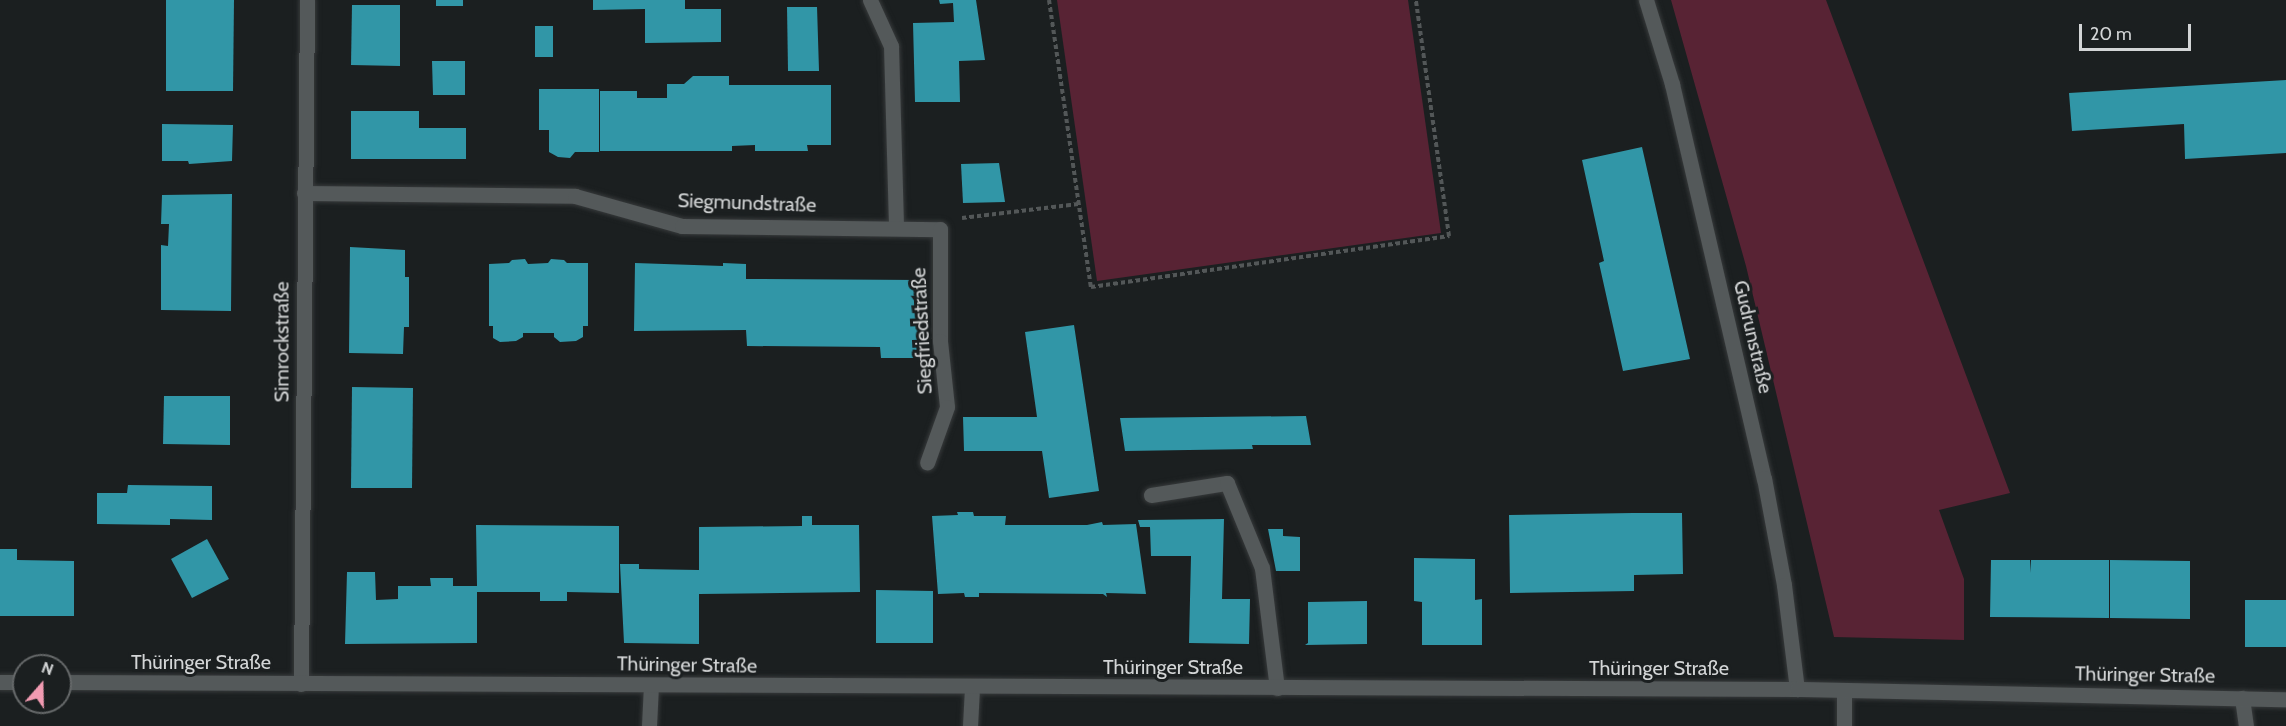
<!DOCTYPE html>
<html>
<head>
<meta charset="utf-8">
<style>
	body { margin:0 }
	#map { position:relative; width:2286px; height:726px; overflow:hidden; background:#1b1f20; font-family:Cabin,sans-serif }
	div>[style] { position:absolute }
	.green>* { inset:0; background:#582334 }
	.building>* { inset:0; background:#3196a7 }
	.path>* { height:4px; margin-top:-2px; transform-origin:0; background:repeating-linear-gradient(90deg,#535758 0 4.5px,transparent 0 7.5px) }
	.roads { filter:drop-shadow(0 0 2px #373a3b) drop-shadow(0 0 2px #373a3b) }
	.service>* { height:15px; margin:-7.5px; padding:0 7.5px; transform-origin:7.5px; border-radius:7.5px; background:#54595a }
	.minor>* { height:15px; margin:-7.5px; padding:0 7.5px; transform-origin:7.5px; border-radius:7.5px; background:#54595a }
	.tertiary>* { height:15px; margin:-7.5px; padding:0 7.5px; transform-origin:7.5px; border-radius:7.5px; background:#54595a }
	span { translate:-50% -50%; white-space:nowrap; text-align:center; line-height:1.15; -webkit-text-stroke:6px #1b1f20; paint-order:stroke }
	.street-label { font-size:20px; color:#d3d5d6 }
	.north { position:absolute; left:12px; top:654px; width:60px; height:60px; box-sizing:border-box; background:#1b1f20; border:2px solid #656869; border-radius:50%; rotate:20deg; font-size:16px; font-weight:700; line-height:24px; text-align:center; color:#d3d5d6 }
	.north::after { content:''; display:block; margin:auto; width:21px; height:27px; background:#f19ab1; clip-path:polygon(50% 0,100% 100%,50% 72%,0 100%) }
	.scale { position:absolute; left:2079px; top:24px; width:112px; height:27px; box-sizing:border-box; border:3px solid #d3d5d6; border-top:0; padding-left:8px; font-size:18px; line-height:21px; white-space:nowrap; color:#d3d5d6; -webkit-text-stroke:4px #1b1f20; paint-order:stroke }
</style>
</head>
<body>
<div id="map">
	<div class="green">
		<i style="clip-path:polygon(1057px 0,1408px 0,1441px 233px,1097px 281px)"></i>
		<i style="clip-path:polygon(1671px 0,1826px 0,2010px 493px,1939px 510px,1964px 579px,1964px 640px,1834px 637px,1746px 266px)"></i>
	</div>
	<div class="building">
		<i style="clip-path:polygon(166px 0,234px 0,233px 91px,166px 91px)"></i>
		<i style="clip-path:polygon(436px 0,463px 0,463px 6px,436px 6px)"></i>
		<i style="clip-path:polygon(593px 0,685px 0,685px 9px,721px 9px,721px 42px,645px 43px,645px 9px,593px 10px)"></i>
		<i style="clip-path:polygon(939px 0,976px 0,985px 60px,959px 61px,960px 102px,915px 102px,913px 23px,954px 22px,953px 3px,940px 4px)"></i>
		<i style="clip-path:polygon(352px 5px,400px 5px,400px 66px,351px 65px)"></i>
		<i style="clip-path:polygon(787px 7px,817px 7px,819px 71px,788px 71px)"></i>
		<i style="clip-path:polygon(535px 26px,553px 26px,553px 57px,535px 57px)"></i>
		<i style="clip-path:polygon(432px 61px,465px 61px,465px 95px,433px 95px)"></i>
		<i style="clip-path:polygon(693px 76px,729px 76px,729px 85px,831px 85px,831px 145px,807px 145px,808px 151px,755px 151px,755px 145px,732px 146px,732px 151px,600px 151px,600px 91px,637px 91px,637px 98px,667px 98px,667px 84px,684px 84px)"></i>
		<i style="clip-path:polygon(2286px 80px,2286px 153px,2185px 159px,2184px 124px,2072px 131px,2069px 93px)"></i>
		<i style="clip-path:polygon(539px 89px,599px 89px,599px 152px,575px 152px,570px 158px,558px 157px,549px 152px,549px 130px,539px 130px)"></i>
		<i style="clip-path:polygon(351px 111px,419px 111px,419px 128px,466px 128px,466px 159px,351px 159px)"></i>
		<i style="clip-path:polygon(162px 124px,233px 125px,232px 161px,189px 164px,188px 161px,162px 161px)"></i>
		<i style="clip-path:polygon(1642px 147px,1690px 359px,1623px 371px,1599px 263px,1604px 261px,1582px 160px)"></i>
		<i style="clip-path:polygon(999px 163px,1005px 202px,963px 203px,961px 164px)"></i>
		<i style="clip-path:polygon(232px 194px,231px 311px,161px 310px,161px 245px,168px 246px,169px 224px,161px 224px,162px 195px)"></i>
		<i style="clip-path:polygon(350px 247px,405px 250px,405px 277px,409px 277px,409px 327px,404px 327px,403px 354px,349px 353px)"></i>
		<i style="clip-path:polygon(525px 259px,528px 264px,548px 263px,551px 259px,564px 260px,567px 263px,588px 263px,588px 326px,583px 326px,583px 337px,576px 341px,560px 342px,554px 337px,554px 333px,523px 333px,523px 337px,516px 341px,500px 342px,493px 338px,493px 326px,489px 326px,489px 264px,509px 263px,512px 260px)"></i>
		<i style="clip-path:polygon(635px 263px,723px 266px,723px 263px,746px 264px,746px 279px,920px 280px,919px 358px,881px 358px,880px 347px,747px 346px,746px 330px,634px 331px)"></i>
		<i style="clip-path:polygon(1074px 325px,1099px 491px,1049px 498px,1042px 451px,964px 451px,963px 417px,1037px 417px,1025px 332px)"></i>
		<i style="clip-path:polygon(352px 387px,413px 388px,412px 488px,351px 488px)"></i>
		<i style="clip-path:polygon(164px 396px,230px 396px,230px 445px,163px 444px)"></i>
		<i style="clip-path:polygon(1306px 416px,1311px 445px,1252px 445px,1253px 449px,1125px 451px,1120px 418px)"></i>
		<i style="clip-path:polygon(128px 485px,212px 486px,212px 520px,170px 519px,170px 525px,97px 524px,97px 493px,127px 493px)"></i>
		<i style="clip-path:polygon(957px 512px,973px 512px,974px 516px,1006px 516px,1005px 525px,1087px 525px,1102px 522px,1103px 525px,1136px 524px,1146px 594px,1106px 593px,1107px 597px,1103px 594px,979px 593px,979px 597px,965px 597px,964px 593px,938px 594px,932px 516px,958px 515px)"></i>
		<i style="clip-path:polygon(1633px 513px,1682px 513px,1683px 574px,1634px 575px,1634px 591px,1510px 593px,1509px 515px)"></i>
		<i style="clip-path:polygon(802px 516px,812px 516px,812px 525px,859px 525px,860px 592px,699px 594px,699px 644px,624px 643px,620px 564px,639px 564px,639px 569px,699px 570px,699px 527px,802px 526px)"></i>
		<i style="clip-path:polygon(1224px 519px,1222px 599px,1250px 599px,1249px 644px,1189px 643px,1191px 556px,1151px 556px,1150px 527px,1140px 527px,1138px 520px)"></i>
		<i style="clip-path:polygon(476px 525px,619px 526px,619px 593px,567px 592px,567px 601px,540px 601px,540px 592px,477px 592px,477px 643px,345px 644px,347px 572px,375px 572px,376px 600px,398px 599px,398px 586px,431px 586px,430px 578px,453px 578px,453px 586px,477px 586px)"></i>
		<i style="clip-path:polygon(1268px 529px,1283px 529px,1283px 536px,1300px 537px,1300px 571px,1276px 571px)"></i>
		<i style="clip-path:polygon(207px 539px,229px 579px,192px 598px,171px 559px)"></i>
		<i style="clip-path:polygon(0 549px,17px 549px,17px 560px,74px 561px,74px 616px,0 616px)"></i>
		<i style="clip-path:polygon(1414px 558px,1475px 559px,1475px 600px,1482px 599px,1482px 645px,1422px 645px,1422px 602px,1414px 601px)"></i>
		<i style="clip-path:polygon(1991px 560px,2030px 560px,2030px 573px,2031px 560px,2109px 560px,2109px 618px,1990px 617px)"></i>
		<i style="clip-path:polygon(2110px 560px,2190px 561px,2190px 619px,2110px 618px)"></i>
		<i style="clip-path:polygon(876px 590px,933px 591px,933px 643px,876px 643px)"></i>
		<i style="clip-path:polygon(2245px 600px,2286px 600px,2286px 647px,2245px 647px)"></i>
		<i style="clip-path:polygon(1367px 601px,1367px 644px,1305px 645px,1308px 643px,1308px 602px)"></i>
	</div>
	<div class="path">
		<i style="left:1049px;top:0;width:290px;rotate:81.7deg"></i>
		<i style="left:1091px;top:287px;width:362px;rotate:-8.1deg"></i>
		<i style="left:1449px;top:236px;width:238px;rotate:-98deg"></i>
		<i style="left:962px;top:218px;width:117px;rotate:-6.9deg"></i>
	</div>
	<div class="roads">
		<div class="service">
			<i style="left:1151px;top:495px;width:77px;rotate:-9deg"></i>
			<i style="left:1227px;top:483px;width:92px;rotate:67.6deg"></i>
			<i style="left:1262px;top:568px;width:121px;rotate:82.9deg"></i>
			<i style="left:2242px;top:698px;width:28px;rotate:82deg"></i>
		</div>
		<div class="minor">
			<i style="left:870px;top:0;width:51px;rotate:65.5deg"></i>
			<i style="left:891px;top:46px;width:181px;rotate:88.4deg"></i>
			<i style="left:1646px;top:0;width:88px;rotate:72.8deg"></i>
			<i style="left:1672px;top:84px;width:405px;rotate:76.9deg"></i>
			<i style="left:1764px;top:478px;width:109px;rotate:79.4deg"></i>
			<i style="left:1784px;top:585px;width:105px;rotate:82.9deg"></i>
			<i style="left:304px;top:193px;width:271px;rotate:0.6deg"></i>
			<i style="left:575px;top:196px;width:111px;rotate:15.7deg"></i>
			<i style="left:682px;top:226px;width:258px;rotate:0.7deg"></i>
			<i style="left:940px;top:229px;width:112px;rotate:90deg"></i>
			<i style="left:940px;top:341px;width:66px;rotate:83.9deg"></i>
			<i style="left:947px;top:407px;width:59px;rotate:109.7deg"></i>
			<i style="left:301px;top:684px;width:684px;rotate:-89.5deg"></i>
			<i style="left:649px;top:726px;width:41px;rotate:-87.2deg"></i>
			<i style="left:970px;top:726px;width:39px;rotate:-87deg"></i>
			<i style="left:1844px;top:726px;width:35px;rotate:-90deg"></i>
		</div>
		<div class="tertiary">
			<i style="left:0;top:682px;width:24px"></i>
			<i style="left:60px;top:682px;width:1737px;rotate:0.23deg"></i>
			<i style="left:1797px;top:689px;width:489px;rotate:1.2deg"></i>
		</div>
	</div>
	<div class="street-label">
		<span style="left:747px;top:203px;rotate:2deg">Siegmundstraße</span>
		<span style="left:922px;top:331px;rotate:-93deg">Siegfriedstraße</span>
		<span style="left:1753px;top:337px;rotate:77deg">Gudrunstraße</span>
		<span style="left:282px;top:342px;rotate:-90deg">Simrockstraße</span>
		<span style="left:201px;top:662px">Thüringer Straße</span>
		<span style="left:687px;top:665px;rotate:1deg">Thüringer Straße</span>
		<span style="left:1173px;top:667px">Thüringer Straße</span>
		<span style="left:1659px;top:668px">Thüringer Straße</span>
		<span style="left:2145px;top:675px;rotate:1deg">Thüringer Straße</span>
	</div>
	<div class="north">N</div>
	<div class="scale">20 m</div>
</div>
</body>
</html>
